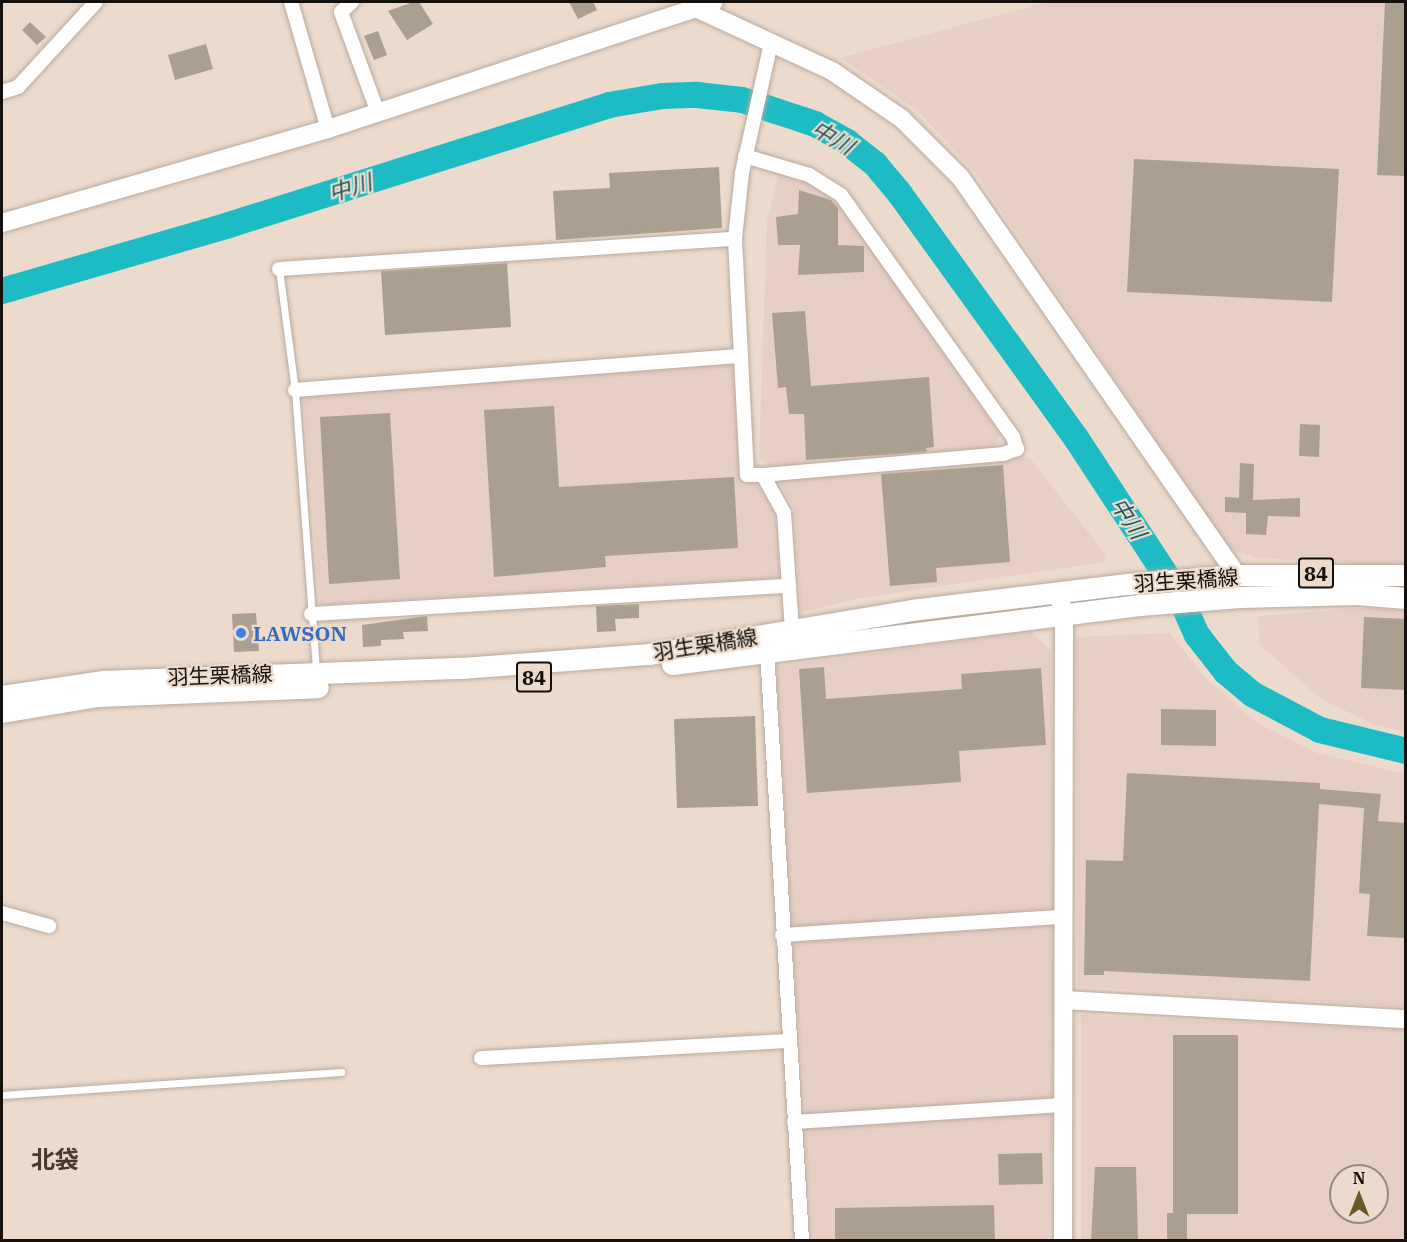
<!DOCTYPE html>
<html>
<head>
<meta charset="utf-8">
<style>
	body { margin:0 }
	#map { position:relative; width:1407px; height:1242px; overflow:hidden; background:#ecdbcd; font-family:"IBM Plex Serif","Noto Sans JP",serif }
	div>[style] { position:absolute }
	.industrial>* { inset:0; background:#e7cfc6 }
	.river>* { height:26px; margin:-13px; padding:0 13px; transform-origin:13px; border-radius:13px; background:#1dbcc5 }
	.building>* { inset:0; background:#aba090 }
	.roads { filter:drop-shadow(0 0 2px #baaa9d) drop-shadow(0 0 2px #baaa9d) }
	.lane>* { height:7px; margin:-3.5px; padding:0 3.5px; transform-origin:3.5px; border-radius:3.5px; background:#fff }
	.street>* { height:14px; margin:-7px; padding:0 7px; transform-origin:7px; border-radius:7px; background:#fff }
	.secondary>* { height:18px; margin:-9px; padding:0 9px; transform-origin:9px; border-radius:9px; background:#fff }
	.primary>* { height:21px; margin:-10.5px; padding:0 10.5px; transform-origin:10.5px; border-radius:10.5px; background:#fff }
	.dots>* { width:16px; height:16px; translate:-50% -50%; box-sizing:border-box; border:3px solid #ecdbcd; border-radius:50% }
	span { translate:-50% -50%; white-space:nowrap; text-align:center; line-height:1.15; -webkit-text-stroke:4.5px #ecdbcd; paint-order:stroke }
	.shield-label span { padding:2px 4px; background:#ecdbcd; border:2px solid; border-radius:4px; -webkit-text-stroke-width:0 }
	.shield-label { font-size:20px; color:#15100b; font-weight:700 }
	.street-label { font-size:21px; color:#15100b }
	.shop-label { font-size:21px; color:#366cbe; font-weight:700 }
	.left { translate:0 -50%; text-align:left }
	.water-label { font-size:22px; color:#1b565a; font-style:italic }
	.quarter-label { font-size:24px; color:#46392d; font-weight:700 }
	.frame { position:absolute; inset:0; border:3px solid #15100b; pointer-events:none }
	.north { position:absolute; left:1329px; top:1164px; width:60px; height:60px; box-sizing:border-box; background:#ecdbcd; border:2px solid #968a7f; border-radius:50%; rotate:0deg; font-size:16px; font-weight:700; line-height:24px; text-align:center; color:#15100b }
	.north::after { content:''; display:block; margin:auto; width:21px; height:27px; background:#685825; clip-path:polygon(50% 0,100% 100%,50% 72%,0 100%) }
</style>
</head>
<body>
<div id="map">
	<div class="industrial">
		<i style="clip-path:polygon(1047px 2px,1405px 2px,1405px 566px,1256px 558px,1229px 549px,975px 172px,917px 110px,840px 58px)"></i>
		<i style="clip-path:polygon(779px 175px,819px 187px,856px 220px,1000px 435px,995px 448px,770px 468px,759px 457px,767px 220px)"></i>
		<i style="clip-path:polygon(733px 364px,743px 482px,756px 484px,775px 512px,780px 578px,320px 605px,303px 393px)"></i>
		<i style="clip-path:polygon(1029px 457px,1106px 555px,1105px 562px,861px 598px,801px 612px,794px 509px,778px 480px)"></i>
		<i style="clip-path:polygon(1364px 608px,1405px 610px,1405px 731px,1375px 725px,1321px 699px,1260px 645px,1258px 616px)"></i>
		<i style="clip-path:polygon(1030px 631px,1051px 651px,1055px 913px,792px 929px,777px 667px)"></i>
		<i style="clip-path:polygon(1170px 633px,1203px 675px,1256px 722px,1317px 753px,1405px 774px,1405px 1007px,1078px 986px,1076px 637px)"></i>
		<i style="clip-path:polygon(1055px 925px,1053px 1100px,806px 1115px,792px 939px)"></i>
		<i style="clip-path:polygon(evenodd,1081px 1015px,1405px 1030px,1405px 1240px,1081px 1240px,1081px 1015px,1341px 1176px,1377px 1176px,1377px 1212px,1341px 1212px,1341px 1176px)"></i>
		<i style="clip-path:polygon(1053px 1111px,1049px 1240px,813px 1240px,805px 1128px)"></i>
	</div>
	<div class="river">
		<i style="left:2px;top:291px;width:236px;rotate:-16.2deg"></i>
		<i style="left:229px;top:225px;width:398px;rotate:-17.5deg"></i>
		<i style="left:609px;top:105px;width:55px;rotate:-9.5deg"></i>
		<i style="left:663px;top:96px;width:34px;rotate:-2deg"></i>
		<i style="left:697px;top:95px;width:45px;rotate:6.3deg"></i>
		<i style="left:742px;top:100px;width:36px;rotate:18deg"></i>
		<i style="left:776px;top:111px;width:41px;rotate:18.4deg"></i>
		<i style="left:815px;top:124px;width:37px;rotate:29deg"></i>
		<i style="left:847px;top:142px;width:36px;rotate:38deg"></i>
		<i style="left:875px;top:164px;width:39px;rotate:50deg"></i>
		<i style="left:900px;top:194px;width:301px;rotate:54.2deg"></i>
		<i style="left:1076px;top:438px;width:186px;rotate:56.7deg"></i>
		<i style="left:1178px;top:593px;width:46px;rotate:65.7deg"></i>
		<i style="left:1197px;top:635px;width:47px;rotate:51.9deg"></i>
		<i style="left:1226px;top:672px;width:34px;rotate:40deg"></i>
		<i style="left:1252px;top:694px;width:77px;rotate:27.9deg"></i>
		<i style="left:1320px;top:730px;width:89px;rotate:13.7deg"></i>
	</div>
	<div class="building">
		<i style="clip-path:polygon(413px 2px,419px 2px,433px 24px,407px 40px,388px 11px)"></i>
		<i style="clip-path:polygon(569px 2px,593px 2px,597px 10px,578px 19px)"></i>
		<i style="clip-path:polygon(1385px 2px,1406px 2px,1406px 176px,1377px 175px)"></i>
		<i style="clip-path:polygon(30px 22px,46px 37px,37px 45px,22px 30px)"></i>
		<i style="clip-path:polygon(378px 31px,387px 55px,374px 60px,364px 36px)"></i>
		<i style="clip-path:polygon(206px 44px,213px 69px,175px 80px,168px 55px)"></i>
		<i style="clip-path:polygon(1134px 159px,1339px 169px,1332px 302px,1127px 292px)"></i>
		<i style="clip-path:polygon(719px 167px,722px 228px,556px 240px,553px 191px,610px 188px,609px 173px)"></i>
		<i style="clip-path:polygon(799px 190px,831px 200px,838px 208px,838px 245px,864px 246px,864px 272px,798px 275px,800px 245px,778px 245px,776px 217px,798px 214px)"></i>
		<i style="clip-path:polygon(507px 263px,511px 327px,385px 335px,381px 271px)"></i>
		<i style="clip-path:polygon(805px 311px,811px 386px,929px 377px,934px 447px,926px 448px,927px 452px,806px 460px,804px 414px,789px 414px,786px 387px,778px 388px,772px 313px)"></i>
		<i style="clip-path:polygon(554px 406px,559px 487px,734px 477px,738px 548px,605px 556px,606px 567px,494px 577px,484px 410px)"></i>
		<i style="clip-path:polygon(390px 413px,400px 579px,329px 584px,320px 417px)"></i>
		<i style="clip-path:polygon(1300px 424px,1320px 425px,1319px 457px,1299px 456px)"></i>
		<i style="clip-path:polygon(1240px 463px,1254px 464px,1253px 500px,1300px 498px,1300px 517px,1268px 516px,1266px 535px,1246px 534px,1246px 513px,1225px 512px,1225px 497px,1239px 498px)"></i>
		<i style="clip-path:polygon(1003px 465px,1010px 562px,936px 568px,937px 582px,890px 586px,881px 474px)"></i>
		<i style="clip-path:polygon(639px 604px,639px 618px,615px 619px,616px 631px,597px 632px,596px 606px)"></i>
		<i style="clip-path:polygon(256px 613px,259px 651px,234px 652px,232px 614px)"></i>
		<i style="clip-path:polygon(427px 616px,428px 631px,403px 632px,404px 639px,381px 640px,381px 646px,363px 647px,362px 625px)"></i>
		<i style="clip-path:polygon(1364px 617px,1406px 619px,1406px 690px,1361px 688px)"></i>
		<i style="clip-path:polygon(824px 667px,826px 699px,962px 689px,961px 674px,1041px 668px,1046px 745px,959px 751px,961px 782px,807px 793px,799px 669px)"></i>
		<i style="clip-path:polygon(1161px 709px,1216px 710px,1216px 746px,1161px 745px)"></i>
		<i style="clip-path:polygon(755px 716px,758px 806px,677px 808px,674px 719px)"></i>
		<i style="clip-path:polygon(1127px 773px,1320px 783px,1320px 789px,1381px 794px,1378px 821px,1406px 823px,1406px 938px,1367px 936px,1370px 894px,1359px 893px,1364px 808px,1319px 804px,1310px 981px,1104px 971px,1104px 975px,1084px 975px,1086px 860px,1123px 861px)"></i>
		<i style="clip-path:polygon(1173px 1035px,1238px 1035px,1238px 1214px,1187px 1214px,1187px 1240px,1167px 1240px,1167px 1213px,1173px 1213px)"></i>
		<i style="clip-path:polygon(1042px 1153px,1043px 1184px,999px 1185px,998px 1154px)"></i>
		<i style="clip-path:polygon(1095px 1167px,1136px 1167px,1138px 1240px,1091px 1240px)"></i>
		<i style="clip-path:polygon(994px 1205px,995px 1240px,835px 1240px,835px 1208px)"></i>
	</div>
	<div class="roads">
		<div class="lane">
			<i style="left:279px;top:269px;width:122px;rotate:82.5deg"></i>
			<i style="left:295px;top:390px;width:281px;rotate:85.7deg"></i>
			<i style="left:2px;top:1095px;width:340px;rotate:-3.9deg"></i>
		</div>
		<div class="street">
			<i style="left:291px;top:2px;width:132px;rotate:73.8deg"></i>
			<i style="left:352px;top:2px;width:15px;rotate:138deg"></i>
			<i style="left:341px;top:12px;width:108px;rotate:69.9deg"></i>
			<i style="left:771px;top:43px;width:133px;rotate:102.6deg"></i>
			<i style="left:742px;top:173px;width:66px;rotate:96.1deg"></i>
			<i style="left:735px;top:239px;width:236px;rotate:87.1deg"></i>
			<i style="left:747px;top:475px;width:16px"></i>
			<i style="left:763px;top:475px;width:43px;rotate:61.1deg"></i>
			<i style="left:784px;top:513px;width:117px;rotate:86.1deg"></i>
			<i style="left:2px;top:92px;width:17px;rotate:-17deg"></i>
			<i style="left:18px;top:87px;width:115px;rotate:-47.5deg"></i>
			<i style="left:745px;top:156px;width:67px;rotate:16.5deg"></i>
			<i style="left:809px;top:175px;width:38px;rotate:32deg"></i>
			<i style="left:841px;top:195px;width:297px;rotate:54.6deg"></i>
			<i style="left:1013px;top:437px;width:13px;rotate:72deg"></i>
			<i style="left:1017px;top:449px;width:15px;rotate:160deg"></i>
			<i style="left:1003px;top:454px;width:241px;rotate:175deg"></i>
			<i style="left:279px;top:269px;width:457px;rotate:-3.8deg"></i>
			<i style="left:295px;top:390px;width:447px;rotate:-4.4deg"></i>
			<i style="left:311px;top:614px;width:479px;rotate:-3.4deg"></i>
			<i style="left:767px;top:651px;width:590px;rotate:86.6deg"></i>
			<i style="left:2px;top:913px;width:49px;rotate:15.5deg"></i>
			<i style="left:782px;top:935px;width:282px;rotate:-3.7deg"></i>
			<i style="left:481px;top:1058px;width:308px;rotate:-3.2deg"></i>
			<i style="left:794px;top:1122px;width:270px;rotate:-3.6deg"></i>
		</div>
		<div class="secondary">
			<i style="left:698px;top:9px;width:148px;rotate:24.8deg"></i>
			<i style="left:832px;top:71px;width:85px;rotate:34.4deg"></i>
			<i style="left:902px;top:119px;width:83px;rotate:45deg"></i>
			<i style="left:961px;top:178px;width:484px;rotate:55.2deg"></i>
			<i style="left:2px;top:223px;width:339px;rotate:-16.1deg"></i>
			<i style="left:328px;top:129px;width:406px;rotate:-18.2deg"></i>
			<i style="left:1058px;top:594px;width:21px;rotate:73deg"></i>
			<i style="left:1064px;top:614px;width:626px;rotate:90.09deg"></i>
			<i style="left:1064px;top:1000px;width:343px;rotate:3.2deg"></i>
		</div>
		<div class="primary">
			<i style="left:672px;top:664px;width:471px;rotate:-7.2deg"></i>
			<i style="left:1139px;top:605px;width:101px;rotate:-4.5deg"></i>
			<i style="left:1240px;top:597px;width:116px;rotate:-1.5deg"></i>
			<i style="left:1356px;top:594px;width:50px;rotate:4.6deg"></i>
			<i style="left:2px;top:696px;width:101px;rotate:-8.5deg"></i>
			<i style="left:102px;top:681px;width:360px;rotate:-2.1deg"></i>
			<i style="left:462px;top:668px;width:188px;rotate:-4.3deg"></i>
			<i style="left:649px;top:654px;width:266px;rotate:-9.5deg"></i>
			<i style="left:911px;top:610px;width:218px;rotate:-6.9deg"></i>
			<i style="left:1127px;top:584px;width:110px;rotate:-4.7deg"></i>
			<i style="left:1237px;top:575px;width:169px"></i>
			<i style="left:2px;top:712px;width:97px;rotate:-9.5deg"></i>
			<i style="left:98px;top:696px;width:220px;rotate:-2.3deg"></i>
		</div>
	</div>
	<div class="dots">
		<i style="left:241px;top:633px;background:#3f7fe0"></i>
	</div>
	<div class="shield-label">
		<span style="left:1316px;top:573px">84</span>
		<span style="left:534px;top:677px">84</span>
	</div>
	<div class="street-label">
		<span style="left:1186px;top:580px;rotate:-4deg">羽生栗橋線</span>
		<span style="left:705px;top:644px;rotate:-9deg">羽生栗橋線</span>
		<span style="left:220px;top:675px;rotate:-2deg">羽生栗橋線</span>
	</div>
	<div class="shop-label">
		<span class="left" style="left:253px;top:633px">LAWSON</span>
	</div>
	<div class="water-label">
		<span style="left:833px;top:137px;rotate:30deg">中川</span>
		<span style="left:350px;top:187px;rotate:-17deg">中川</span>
		<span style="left:1129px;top:518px;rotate:57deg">中川</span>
	</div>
	<div class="quarter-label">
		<span style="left:55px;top:1160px">北袋</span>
	</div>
	<div class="frame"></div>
	<div class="north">N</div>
</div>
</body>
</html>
